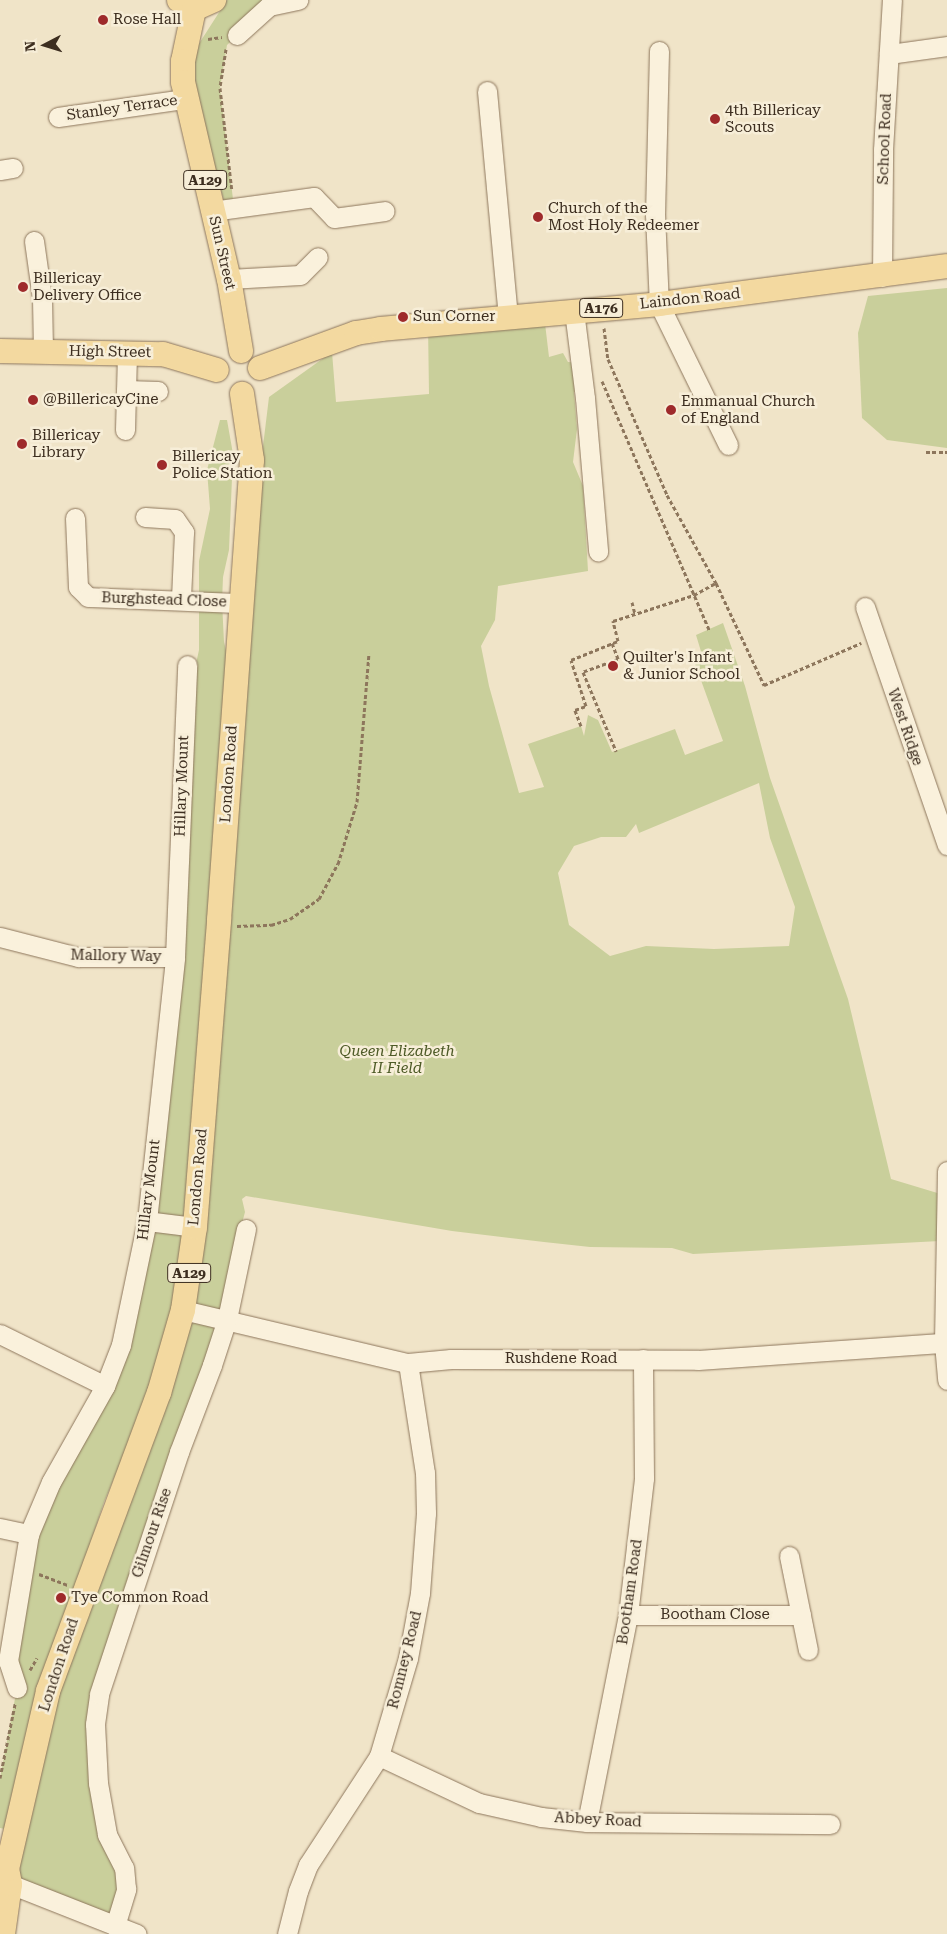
<!DOCTYPE html>
<html>
<head>
<meta charset="utf-8">
<style>
	body { margin:0 }
	#map { position:relative; width:947px; height:1934px; overflow:hidden; background:#f0e4c8; font-family:"Roboto Serif",serif }
	div>[style] { position:absolute }
	.green>* { inset:0; background:#c9cf9b }
	.path>* { height:3px; margin-top:-1.5px; transform-origin:0; background:repeating-linear-gradient(90deg,#8d765c 0 4px,transparent 0 6.5px) }
	.roads { filter:drop-shadow(0 0 1px #8d765c) drop-shadow(0 0 1px #8d765c) }
	.minor>* { height:19px; margin:-9.5px; padding:0 9.5px; transform-origin:9.5px; border-radius:9.5px; background:#faf1dc }
	.major>* { height:24px; margin:-12px; padding:0 12px; transform-origin:12px; border-radius:12px; background:#f3d9a0 }
	.dots>* { width:14px; height:14px; translate:-50% -50%; box-sizing:border-box; border:2px solid #f7eed8; border-radius:50% }
	span { translate:-50% -50%; white-space:nowrap; text-align:center; line-height:1.15; -webkit-text-stroke:5px #f7eed8; paint-order:stroke }
	.shield-label span { padding:1px 4px; background:#f7eed8; border:1px solid; border-radius:4px; -webkit-text-stroke-width:0 }
	.shield-label { font-size:14px; color:#3d2e20; font-weight:700 }
	.poi-label { font-size:15px; color:#3d2e20 }
	.left { translate:0 -50%; text-align:left }
	.street-label { font-size:15px; color:#3d2e20 }
	.park-label { font-size:15px; color:#4d5a26; font-style:italic }
	.north { position:absolute; left:20px; top:20px; width:50px; height:50px; -webkit-text-stroke:4px #f7eed8; paint-order:stroke; rotate:265deg; font-size:14px; font-weight:700; line-height:20px; text-align:center; color:#3d2e20 }
	.north::after { content:''; display:block; margin:auto; width:18px; height:22px; background:#3d2e20; clip-path:polygon(50% 0,100% 100%,50% 72%,0 100%) }
</style>
</head>
<body>
<div id="map">
	<div class="green">
		<i style="clip-path:polygon(227px 0,298px 0,269px 6px,227px 45px,220px 88px,234px 208px,226px 209px,195px 94px,193px 53px)"></i>
		<i style="clip-path:polygon(947px 288px,947px 448px,887px 440px,862px 418px,858px 333px,868px 296px)"></i>
		<i style="clip-path:polygon(evenodd,544px 315px,549px 357px,563px 353px,568px 362px,581px 363px,584px 387px,574px 392px,577px 429px,573px 462px,583px 486px,588px 571px,498px 586px,495px 620px,481px 646px,489px 686px,519px 793px,544px 787px,528px 744px,581px 726px,584px 736px,588px 715px,598px 720px,612px 752px,675px 729px,685px 755px,723px 741px,694px 661px,703px 658px,696px 635px,723px 623px,745px 686px,770px 778px,848px 999px,891px 1179px,944px 1195px,940px 1241px,693px 1254px,672px 1248px,590px 1247px,544px 1242px,452px 1231px,246px 1196px,242px 1199px,245px 1212px,237px 1242px,241px 1251px,124px 1612px,95px 1751px,124px 1868px,115px 1926px,10px 1884px,22px 1796px,183px 1310px,200px 1020px,185px 1226px,176px 1305px,138px 1422px,104px 1502px,40px 1696px,5px 1829px,0 1828px,0 1778px,17px 1688px,8px 1661px,22px 1567px,105px 1386px,147px 1221px,190px 691px,199px 650px,199px 561px,210px 509px,207px 470px,220px 420px,227px 420px,233px 454px,229px 550px,223px 577px,222px 602px,224px 642px,234px 684px,269px 397px,332px 352px,336px 402px,429px 394px,428px 325px,544px 315px,759px 783px,770px 838px,795px 907px,789px 946px,714px 949px,646px 946px,610px 956px,569px 925px,558px 873px,574px 846px,601px 837px,626px 837px,636px 824px,639px 833px,759px 783px)"></i>
	</div>
	<div class="path">
		<i style="left:208px;top:39px;width:14px;rotate:-8deg"></i>
		<i style="left:226px;top:49px;width:39px;rotate:99deg"></i>
		<i style="left:220px;top:88px;width:104px;rotate:83.4deg"></i>
		<i style="left:604px;top:328px;width:31px;rotate:83deg"></i>
		<i style="left:608px;top:359px;width:148px;rotate:66.5deg"></i>
		<i style="left:667px;top:495px;width:101px;rotate:60.9deg"></i>
		<i style="left:716px;top:583px;width:113px;rotate:64.8deg"></i>
		<i style="left:764px;top:685px;width:106px;rotate:-23.4deg"></i>
		<i style="left:602px;top:381px;width:271px;rotate:66.7deg"></i>
		<i style="left:926px;top:452px;width:21px"></i>
		<i style="left:632px;top:602px;width:12px;rotate:76deg"></i>
		<i style="left:612px;top:643px;width:17px;rotate:69deg"></i>
		<i style="left:618px;top:659px;width:37px;rotate:160deg"></i>
		<i style="left:583px;top:672px;width:86px;rotate:67.3deg"></i>
		<i style="left:581px;top:726px;width:17px;rotate:-111deg"></i>
		<i style="left:575px;top:710px;width:12px;rotate:-20deg"></i>
		<i style="left:586px;top:706px;width:48px;rotate:-108.1deg"></i>
		<i style="left:571px;top:660px;width:51px;rotate:-22deg"></i>
		<i style="left:618px;top:641px;width:21px;rotate:-104deg"></i>
		<i style="left:613px;top:621px;width:85px;rotate:-17.8deg"></i>
		<i style="left:694px;top:595px;width:25px;rotate:-29deg"></i>
		<i style="left:237px;top:926px;width:34px;rotate:-2deg"></i>
		<i style="left:271px;top:925px;width:20px;rotate:-18deg"></i>
		<i style="left:290px;top:919px;width:35px;rotate:-35deg"></i>
		<i style="left:319px;top:899px;width:40px;rotate:-62deg"></i>
		<i style="left:338px;top:864px;width:65px;rotate:-73deg"></i>
		<i style="left:357px;top:802px;width:149px;rotate:-85.4deg"></i>
		<i style="left:39px;top:1574px;width:31px;rotate:21deg"></i>
		<i style="left:30px;top:1670px;width:14px;rotate:-60deg"></i>
		<i style="left:0;top:1778px;width:76px;rotate:-78.5deg"></i>
	</div>
	<div class="roads">
		<div class="minor">
			<i style="left:237px;top:35px;width:43px;rotate:-42.2deg"></i>
			<i style="left:269px;top:6px;width:30px;rotate:-12deg"></i>
			<i style="left:659px;top:51px;width:163px;rotate:91.4deg"></i>
			<i style="left:655px;top:214px;width:90px;rotate:87.5deg"></i>
			<i style="left:659px;top:304px;width:157px;rotate:63.9deg"></i>
			<i style="left:889px;top:54px;width:59px;rotate:-7.9deg"></i>
			<i style="left:487px;top:91px;width:229px;rotate:84.7deg"></i>
			<i style="left:58px;top:117px;width:128px;rotate:-8.1deg"></i>
			<i style="left:0;top:170px;width:13px;rotate:-9deg"></i>
			<i style="left:212px;top:211px;width:103px;rotate:-7.8deg"></i>
			<i style="left:314px;top:197px;width:29px;rotate:46deg"></i>
			<i style="left:334px;top:218px;width:51px;rotate:-7.8deg"></i>
			<i style="left:34px;top:241px;width:58px;rotate:82deg"></i>
			<i style="left:42px;top:298px;width:53px;rotate:88.9deg"></i>
			<i style="left:882px;top:277px;width:127px;rotate:-89.5deg"></i>
			<i style="left:883px;top:150px;width:150px;rotate:-86.6deg"></i>
			<i style="left:229px;top:279px;width:71px;rotate:-3.2deg"></i>
			<i style="left:300px;top:275px;width:25px;rotate:-45deg"></i>
			<i style="left:574px;top:311px;width:88px;rotate:82.8deg"></i>
			<i style="left:585px;top:398px;width:154px;rotate:85.1deg"></i>
			<i style="left:126px;top:390px;width:32px;rotate:2deg"></i>
			<i style="left:125px;top:430px;width:78px;rotate:-88.5deg"></i>
			<i style="left:145px;top:517px;width:30px;rotate:4deg"></i>
			<i style="left:175px;top:519px;width:16px;rotate:55deg"></i>
			<i style="left:184px;top:532px;width:66px;rotate:92.6deg"></i>
			<i style="left:75px;top:518px;width:69px;rotate:87.5deg"></i>
			<i style="left:78px;top:587px;width:14px;rotate:45deg"></i>
			<i style="left:88px;top:597px;width:152px;rotate:2.3deg"></i>
			<i style="left:865px;top:607px;width:252px;rotate:71deg"></i>
			<i style="left:0;top:937px;width:81px;rotate:14.4deg"></i>
			<i style="left:78px;top:957px;width:97px"></i>
			<i style="left:947px;top:1171px;width:172px;rotate:91deg"></i>
			<i style="left:944px;top:1343px;width:37px;rotate:85deg"></i>
			<i style="left:147px;top:1221px;width:48px;rotate:7.1deg"></i>
			<i style="left:183px;top:1310px;width:231px;rotate:13.3deg"></i>
			<i style="left:408px;top:1363px;width:43px;rotate:-5.3deg"></i>
			<i style="left:451px;top:1359px;width:247px;rotate:0.2deg"></i>
			<i style="left:698px;top:1360px;width:247px;rotate:-4deg"></i>
			<i style="left:0;top:1334px;width:117px;rotate:26.3deg"></i>
			<i style="left:0;top:1528px;width:30px;rotate:12deg"></i>
			<i style="left:789px;top:1556px;width:96px;rotate:78.6deg"></i>
			<i style="left:628px;top:1615px;width:173px"></i>
			<i style="left:17px;top:1688px;width:28px;rotate:-108deg"></i>
			<i style="left:8px;top:1661px;width:129px;rotate:-80.6deg"></i>
			<i style="left:29px;top:1534px;width:56px;rotate:-67.1deg"></i>
			<i style="left:51px;top:1482px;width:110px;rotate:-60.6deg"></i>
			<i style="left:105px;top:1386px;width:44px;rotate:-68.7deg"></i>
			<i style="left:121px;top:1345px;width:127px;rotate:-78.2deg"></i>
			<i style="left:147px;top:1221px;width:265px;rotate:-83.9deg"></i>
			<i style="left:175px;top:957px;width:292px;rotate:-87.6deg"></i>
			<i style="left:379px;top:1756px;width:110px;rotate:25.2deg"></i>
			<i style="left:479px;top:1803px;width:64px;rotate:12.7deg"></i>
			<i style="left:541px;top:1817px;width:46px;rotate:6.2deg"></i>
			<i style="left:587px;top:1822px;width:243px;rotate:0.5deg"></i>
			<i style="left:587px;top:1822px;width:211px;rotate:-78.8deg"></i>
			<i style="left:628px;top:1615px;width:138px;rotate:-83.3deg"></i>
			<i style="left:644px;top:1478px;width:119px;rotate:-90.5deg"></i>
			<i style="left:10px;top:1884px;width:136px;rotate:21.5deg"></i>
			<i style="left:115px;top:1926px;width:39px;rotate:-73deg"></i>
			<i style="left:126px;top:1889px;width:21px;rotate:-95deg"></i>
			<i style="left:124px;top:1868px;width:38px;rotate:-117deg"></i>
			<i style="left:107px;top:1834px;width:52px;rotate:-100deg"></i>
			<i style="left:98px;top:1783px;width:59px;rotate:-92.9deg"></i>
			<i style="left:95px;top:1724px;width:30px;rotate:-82deg"></i>
			<i style="left:99px;top:1694px;width:255px;rotate:-71.7deg"></i>
			<i style="left:179px;top:1452px;width:93px;rotate:-69.2deg"></i>
			<i style="left:212px;top:1365px;width:48px;rotate:-71.9deg"></i>
			<i style="left:227px;top:1319px;width:92px;rotate:-78.1deg"></i>
			<i style="left:287px;top:1934px;width:44px;rotate:-75.7deg"></i>
			<i style="left:298px;top:1891px;width:28px;rotate:-69deg"></i>
			<i style="left:308px;top:1865px;width:130px;rotate:-56.9deg"></i>
			<i style="left:379px;top:1756px;width:102px;rotate:-73.5deg"></i>
			<i style="left:408px;top:1658px;width:66px;rotate:-79.5deg"></i>
			<i style="left:420px;top:1593px;width:80px;rotate:-85.7deg"></i>
			<i style="left:426px;top:1513px;width:40px;rotate:-91.4deg"></i>
			<i style="left:425px;top:1473px;width:111px;rotate:-98.8deg"></i>
		</div>
		<div class="major">
			<i style="left:179px;top:0;width:17px;rotate:31deg"></i>
			<i style="left:194px;top:9px;width:22px;rotate:-24deg"></i>
			<i style="left:194px;top:9px;width:53px;rotate:101.9deg"></i>
			<i style="left:183px;top:61px;width:21px;rotate:90deg"></i>
			<i style="left:183px;top:82px;width:202px;rotate:76.9deg"></i>
			<i style="left:229px;top:279px;width:73px;rotate:80.5deg"></i>
			<i style="left:0;top:351px;width:163px;rotate:1.1deg"></i>
			<i style="left:163px;top:354px;width:56px;rotate:16.5deg"></i>
			<i style="left:260px;top:368px;width:102px;rotate:-20deg"></i>
			<i style="left:356px;top:333px;width:25px;rotate:-9deg"></i>
			<i style="left:381px;top:329px;width:279px;rotate:-5.1deg"></i>
			<i style="left:659px;top:304px;width:290px;rotate:-7.5deg"></i>
			<i style="left:3px;top:1934px;width:50px;rotate:-82deg"></i>
			<i style="left:10px;top:1884px;width:15px;rotate:-101deg"></i>
			<i style="left:7px;top:1869px;width:183px;rotate:-77deg"></i>
			<i style="left:48px;top:1691px;width:318px;rotate:-69.6deg"></i>
			<i style="left:159px;top:1393px;width:86px;rotate:-73.9deg"></i>
			<i style="left:183px;top:1310px;width:84px;rotate:-81.8deg"></i>
			<i style="left:195px;top:1227px;width:308px;rotate:-85.5deg"></i>
			<i style="left:219px;top:920px;width:461px;rotate:-85.9deg"></i>
			<i style="left:252px;top:460px;width:67px;rotate:-98.6deg"></i>
		</div>
	</div>
	<div class="dots">
		<i style="left:103px;top:20px;background:#9e2a2b"></i>
		<i style="left:715px;top:119px;background:#9e2a2b"></i>
		<i style="left:538px;top:217px;background:#9e2a2b"></i>
		<i style="left:23px;top:287px;background:#9e2a2b"></i>
		<i style="left:403px;top:317px;background:#9e2a2b"></i>
		<i style="left:33px;top:400px;background:#9e2a2b"></i>
		<i style="left:671px;top:410px;background:#9e2a2b"></i>
		<i style="left:22px;top:444px;background:#9e2a2b"></i>
		<i style="left:162px;top:465px;background:#9e2a2b"></i>
		<i style="left:613px;top:666px;background:#9e2a2b"></i>
		<i style="left:61px;top:1598px;background:#9e2a2b"></i>
	</div>
	<div class="shield-label">
		<span style="left:205px;top:180px">A129</span>
		<span style="left:601px;top:308px">A176</span>
		<span style="left:189px;top:1273px">A129</span>
	</div>
	<div class="poi-label">
		<span class="left" style="left:113px;top:20px">Rose Hall</span>
		<span class="left" style="left:725px;top:119px">4th Billericay<br>Scouts</span>
		<span class="left" style="left:548px;top:217px">Church of the<br>Most Holy Redeemer</span>
		<span class="left" style="left:33px;top:287px">Billericay<br>Delivery Office</span>
		<span class="left" style="left:413px;top:317px">Sun Corner</span>
		<span class="left" style="left:43px;top:400px">@BillericayCine</span>
		<span class="left" style="left:681px;top:410px">Emmanual Church<br>of England</span>
		<span class="left" style="left:32px;top:444px">Billericay<br>Library</span>
		<span class="left" style="left:172px;top:465px">Billericay<br>Police Station</span>
		<span class="left" style="left:623px;top:666px">Quilter's Infant<br>&amp; Junior School</span>
		<span class="left" style="left:71px;top:1598px">Tye Common Road</span>
	</div>
	<div class="street-label">
		<span style="left:122px;top:108px;rotate:-8deg">Stanley Terrace</span>
		<span style="left:885px;top:139px;rotate:-88deg">School Road</span>
		<span style="left:222px;top:253px;rotate:77deg">Sun Street</span>
		<span style="left:690px;top:299px;rotate:-6deg">Laindon Road</span>
		<span style="left:110px;top:352px;rotate:1deg">High Street</span>
		<span style="left:164px;top:600px;rotate:2deg">Burghstead Close</span>
		<span style="left:905px;top:727px;rotate:71deg">West Ridge</span>
		<span style="left:229px;top:774px;rotate:-86deg">London Road</span>
		<span style="left:182px;top:786px;rotate:-88deg">Hillary Mount</span>
		<span style="left:116px;top:956px;rotate:1deg">Mallory Way</span>
		<span style="left:198px;top:1177px;rotate:-85deg">London Road</span>
		<span style="left:149px;top:1190px;rotate:-83deg">Hillary Mount</span>
		<span style="left:561px;top:1359px">Rushdene Road</span>
		<span style="left:152px;top:1533px;rotate:-71deg">Gilmour Rise</span>
		<span style="left:630px;top:1592px;rotate:-82deg">Bootham Road</span>
		<span style="left:715px;top:1615px">Bootham Close</span>
		<span style="left:405px;top:1660px;rotate:-76deg">Romney Road</span>
		<span style="left:59px;top:1665px;rotate:-72deg">London Road</span>
		<span style="left:598px;top:1820px;rotate:3deg">Abbey Road</span>
	</div>
	<div class="park-label">
		<span style="left:397px;top:1060px">Queen Elizabeth<br>II Field</span>
	</div>
	<div class="north">N</div>
</div>
</body>
</html>
